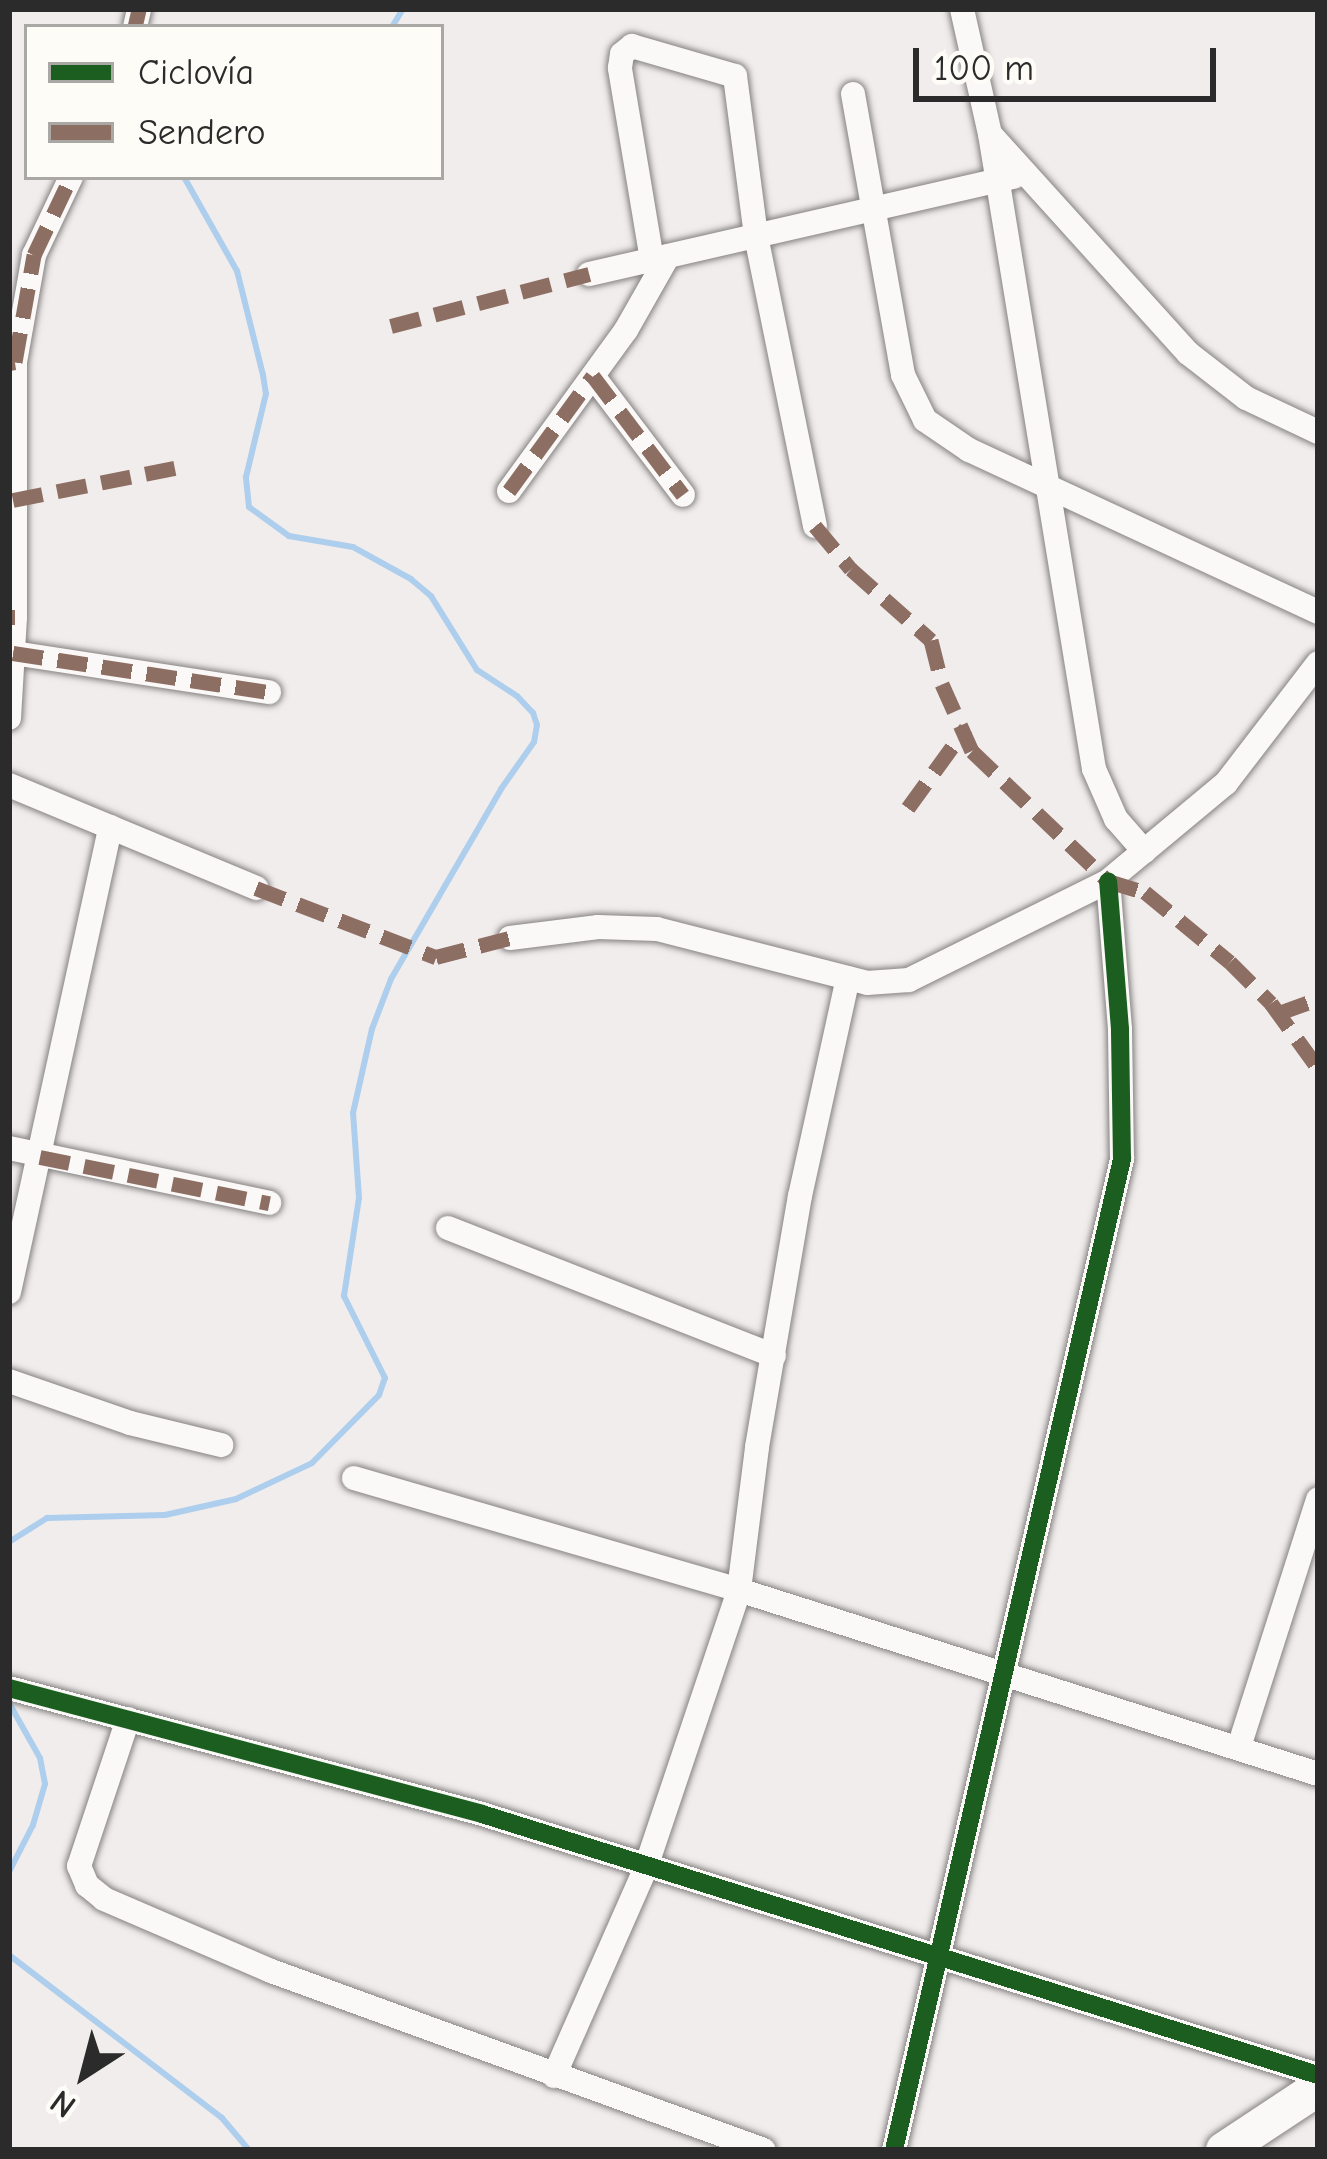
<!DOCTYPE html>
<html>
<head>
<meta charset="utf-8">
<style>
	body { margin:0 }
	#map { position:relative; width:1327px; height:2159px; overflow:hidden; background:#f2eded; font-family:"Comic Neue",sans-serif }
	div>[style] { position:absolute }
	.stream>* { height:6px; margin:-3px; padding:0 3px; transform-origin:3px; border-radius:3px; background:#adceec }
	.roads { filter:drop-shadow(0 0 3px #858282) drop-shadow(0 0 3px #858282) }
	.street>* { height:24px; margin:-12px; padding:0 12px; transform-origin:12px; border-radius:12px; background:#faf9f7 }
	.primary>* { height:36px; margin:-18px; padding:0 18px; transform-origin:18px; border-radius:18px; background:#faf9f7 }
	.quiet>* { height:15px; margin-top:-7.5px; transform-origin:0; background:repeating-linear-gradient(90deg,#8d6e63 0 30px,transparent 0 45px) }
	.cycleway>* { height:18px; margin:-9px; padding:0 9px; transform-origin:9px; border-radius:9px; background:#1b5e20 }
	span { translate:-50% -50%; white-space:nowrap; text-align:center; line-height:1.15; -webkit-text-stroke:9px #fdfcf7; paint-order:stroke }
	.frame { position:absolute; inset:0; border:12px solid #2b2b2b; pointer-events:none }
	.legend { position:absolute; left:24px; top:24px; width:420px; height:156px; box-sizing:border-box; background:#fdfcf7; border:3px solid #a9a8a5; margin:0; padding:15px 21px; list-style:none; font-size:36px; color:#2b2b2b }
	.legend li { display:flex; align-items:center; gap:24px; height:60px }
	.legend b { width:60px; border:3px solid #a9a8a5 }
	.north { position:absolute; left:24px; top:2015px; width:120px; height:120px; -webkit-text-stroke:9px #fdfcf7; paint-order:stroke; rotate:216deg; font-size:33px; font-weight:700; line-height:48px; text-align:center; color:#2b2b2b }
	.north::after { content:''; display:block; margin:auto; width:42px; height:54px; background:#2b2b2b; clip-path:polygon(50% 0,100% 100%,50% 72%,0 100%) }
	.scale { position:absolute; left:913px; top:48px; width:303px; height:54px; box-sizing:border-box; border:6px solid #2b2b2b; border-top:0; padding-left:15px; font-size:36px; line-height:42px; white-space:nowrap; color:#2b2b2b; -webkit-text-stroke:9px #fdfcf7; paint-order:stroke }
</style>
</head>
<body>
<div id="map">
	<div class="stream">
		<i style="left:392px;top:27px;width:21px;rotate:-59deg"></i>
		<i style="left:9px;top:1542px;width:45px;rotate:-32.3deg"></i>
		<i style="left:47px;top:1518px;width:118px;rotate:-1.5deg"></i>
		<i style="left:165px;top:1515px;width:73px;rotate:-12.7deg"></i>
		<i style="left:236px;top:1499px;width:84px;rotate:-25.3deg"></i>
		<i style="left:312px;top:1463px;width:95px;rotate:-45.4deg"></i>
		<i style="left:379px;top:1395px;width:18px;rotate:-71deg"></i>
		<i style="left:385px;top:1378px;width:92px;rotate:-116.6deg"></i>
		<i style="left:344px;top:1296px;width:99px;rotate:-81.3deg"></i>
		<i style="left:359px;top:1198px;width:85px;rotate:-94deg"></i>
		<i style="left:353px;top:1113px;width:86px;rotate:-77.3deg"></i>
		<i style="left:372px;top:1029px;width:53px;rotate:-69.2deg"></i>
		<i style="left:391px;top:979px;width:220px;rotate:-59.9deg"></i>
		<i style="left:501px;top:789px;width:57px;rotate:-54.9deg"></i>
		<i style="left:534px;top:742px;width:17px;rotate:-80deg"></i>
		<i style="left:537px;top:725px;width:13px;rotate:-108deg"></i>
		<i style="left:533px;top:713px;width:23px;rotate:-133deg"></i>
		<i style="left:517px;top:696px;width:48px;rotate:-147deg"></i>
		<i style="left:477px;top:670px;width:87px;rotate:-121.9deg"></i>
		<i style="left:431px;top:596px;width:26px;rotate:-140deg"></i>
		<i style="left:411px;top:579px;width:66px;rotate:-151.1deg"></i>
		<i style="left:353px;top:547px;width:65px;rotate:-170.2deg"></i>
		<i style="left:289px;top:536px;width:49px;rotate:-144.1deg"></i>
		<i style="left:249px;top:507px;width:30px;rotate:-96deg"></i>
		<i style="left:246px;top:477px;width:85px;rotate:-76.5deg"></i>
		<i style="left:266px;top:394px;width:19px;rotate:-99deg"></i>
		<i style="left:263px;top:375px;width:107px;rotate:-104deg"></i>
		<i style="left:237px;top:271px;width:108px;rotate:-119.4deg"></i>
		<i style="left:9px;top:1703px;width:63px;rotate:60.6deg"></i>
		<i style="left:40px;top:1758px;width:26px;rotate:79deg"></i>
		<i style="left:45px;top:1784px;width:43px;rotate:106.3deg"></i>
		<i style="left:33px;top:1825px;width:53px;rotate:117.1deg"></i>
		<i style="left:9px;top:1955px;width:268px;rotate:37.4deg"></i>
		<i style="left:222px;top:2118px;width:42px;rotate:49.8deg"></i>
	</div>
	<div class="roads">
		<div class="street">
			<i style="left:962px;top:9px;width:128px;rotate:77.4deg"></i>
			<i style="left:990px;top:134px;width:643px;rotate:80.7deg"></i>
			<i style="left:1094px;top:769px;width:55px;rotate:66.3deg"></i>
			<i style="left:1116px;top:819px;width:43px;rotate:48.8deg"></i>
			<i style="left:135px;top:27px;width:18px;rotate:-77deg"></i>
			<i style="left:853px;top:94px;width:285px;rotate:79.9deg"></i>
			<i style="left:903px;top:375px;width:50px;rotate:63.9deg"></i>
			<i style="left:925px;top:420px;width:53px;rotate:34.3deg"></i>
			<i style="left:969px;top:450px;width:385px;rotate:24.9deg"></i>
			<i style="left:991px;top:135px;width:294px;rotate:47.9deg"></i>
			<i style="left:1188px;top:353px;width:73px;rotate:37.8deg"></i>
			<i style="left:1246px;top:398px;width:80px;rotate:25.3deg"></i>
			<i style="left:652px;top:260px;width:195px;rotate:-99.5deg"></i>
			<i style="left:620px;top:68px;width:14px;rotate:-82deg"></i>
			<i style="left:622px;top:54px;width:13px;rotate:-39deg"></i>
			<i style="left:632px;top:46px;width:107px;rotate:16.2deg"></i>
			<i style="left:735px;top:76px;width:161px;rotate:82.5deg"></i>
			<i style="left:756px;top:236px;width:296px;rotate:78.5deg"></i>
			<i style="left:589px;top:274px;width:436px;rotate:-12.9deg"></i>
			<i style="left:593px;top:376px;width:149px;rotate:52.9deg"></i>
			<i style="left:509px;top:491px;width:199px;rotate:-54deg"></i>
			<i style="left:626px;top:330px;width:85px;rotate:-60.4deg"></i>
			<i style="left:13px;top:653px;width:259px;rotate:8.7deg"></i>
			<i style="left:9px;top:718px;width:101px;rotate:-86.6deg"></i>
			<i style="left:15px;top:617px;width:255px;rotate:-90deg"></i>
			<i style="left:15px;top:362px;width:109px;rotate:-79.9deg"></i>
			<i style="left:34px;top:255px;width:86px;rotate:-64.6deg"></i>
			<i style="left:9px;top:785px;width:268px;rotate:22.6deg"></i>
			<i style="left:510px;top:938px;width:89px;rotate:-7.1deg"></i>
			<i style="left:598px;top:927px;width:59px;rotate:1.9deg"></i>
			<i style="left:657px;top:929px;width:217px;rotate:14.4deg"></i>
			<i style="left:867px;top:983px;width:42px;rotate:-4.1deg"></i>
			<i style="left:909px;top:980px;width:222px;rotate:-26.4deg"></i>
			<i style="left:1108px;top:881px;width:153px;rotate:-39.7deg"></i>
			<i style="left:1226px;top:783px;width:151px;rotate:-52.5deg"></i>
			<i style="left:9px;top:1148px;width:266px;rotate:11.9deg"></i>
			<i style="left:448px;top:1228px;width:350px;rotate:21.4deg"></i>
			<i style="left:9px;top:1292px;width:476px;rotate:-77.7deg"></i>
			<i style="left:9px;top:1381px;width:128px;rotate:19.1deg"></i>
			<i style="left:130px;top:1423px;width:94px;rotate:13.6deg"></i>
			<i style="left:354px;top:1478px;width:401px;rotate:16.2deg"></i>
			<i style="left:739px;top:1590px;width:608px;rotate:17.63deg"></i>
			<i style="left:9px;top:1688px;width:489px;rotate:14.9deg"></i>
			<i style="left:482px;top:1814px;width:876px;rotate:17.34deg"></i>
			<i style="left:128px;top:1719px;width:155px;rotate:108.4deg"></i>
			<i style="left:79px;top:1866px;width:21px;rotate:67deg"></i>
			<i style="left:87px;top:1885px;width:22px;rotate:39deg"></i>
			<i style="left:104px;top:1899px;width:182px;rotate:23.3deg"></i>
			<i style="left:271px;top:1971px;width:524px;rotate:19.96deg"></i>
			<i style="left:1239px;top:1747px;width:260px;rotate:-72.3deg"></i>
			<i style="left:554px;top:2076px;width:228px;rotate:-66.2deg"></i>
			<i style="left:646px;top:1867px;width:292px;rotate:-71.4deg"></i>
			<i style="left:739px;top:1590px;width:144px;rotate:-82.8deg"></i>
			<i style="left:757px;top:1447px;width:255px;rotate:-80.3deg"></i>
			<i style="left:800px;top:1196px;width:223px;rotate:-77.6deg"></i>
			<i style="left:894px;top:2150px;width:1017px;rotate:-77.04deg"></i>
			<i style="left:1122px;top:1159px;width:130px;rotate:-90.9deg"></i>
			<i style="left:1120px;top:1029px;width:148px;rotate:-94.6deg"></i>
		</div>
		<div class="primary">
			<i style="left:1224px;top:2150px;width:113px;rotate:-33.4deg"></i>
		</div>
	</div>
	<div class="quiet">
		<i style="left:135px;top:27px;width:18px;rotate:-77deg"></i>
		<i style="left:391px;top:326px;width:205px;rotate:-14.7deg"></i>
		<i style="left:9px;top:363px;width:6px;rotate:-9deg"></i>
		<i style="left:15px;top:362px;width:109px;rotate:-79.9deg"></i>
		<i style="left:34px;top:255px;width:86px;rotate:-64.6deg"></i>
		<i style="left:509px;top:491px;width:142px;rotate:-53.9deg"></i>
		<i style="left:593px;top:376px;width:149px;rotate:52.9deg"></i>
		<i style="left:13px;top:500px;width:169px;rotate:-11.2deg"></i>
		<i style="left:815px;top:526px;width:56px;rotate:50.1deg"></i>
		<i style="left:851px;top:569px;width:107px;rotate:41.6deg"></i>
		<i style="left:931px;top:640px;width:45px;rotate:76deg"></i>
		<i style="left:942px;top:684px;width:73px;rotate:65.9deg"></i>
		<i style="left:972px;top:751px;width:188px;rotate:43.7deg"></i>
		<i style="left:1108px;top:881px;width:39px;rotate:17deg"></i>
		<i style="left:1145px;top:892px;width:110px;rotate:39.5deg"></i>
		<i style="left:1230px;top:962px;width:58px;rotate:45deg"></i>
		<i style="left:1271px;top:1003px;width:80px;rotate:54.1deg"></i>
		<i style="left:9px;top:617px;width:6px"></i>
		<i style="left:13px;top:653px;width:259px;rotate:8.7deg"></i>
		<i style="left:908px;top:808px;width:99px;rotate:-54.1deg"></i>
		<i style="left:256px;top:888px;width:193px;rotate:21deg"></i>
		<i style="left:436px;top:957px;width:76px;rotate:-14.4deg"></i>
		<i style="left:1279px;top:1013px;width:41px;rotate:-19.7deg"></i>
		<i style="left:40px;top:1157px;width:234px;rotate:11.4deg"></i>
	</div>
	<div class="cycleway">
		<i style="left:9px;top:1688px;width:489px;rotate:14.9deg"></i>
		<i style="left:482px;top:1814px;width:876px;rotate:17.34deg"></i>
		<i style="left:894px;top:2150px;width:1017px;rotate:-77.04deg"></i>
		<i style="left:1122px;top:1159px;width:130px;rotate:-90.9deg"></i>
		<i style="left:1120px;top:1029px;width:148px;rotate:-94.6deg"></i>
	</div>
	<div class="frame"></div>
	<ul class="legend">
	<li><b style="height:15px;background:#1b5e20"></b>Ciclovía</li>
	<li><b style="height:15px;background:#8d6e63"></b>Sendero</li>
	</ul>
	<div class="north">N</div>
	<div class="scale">100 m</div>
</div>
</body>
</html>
